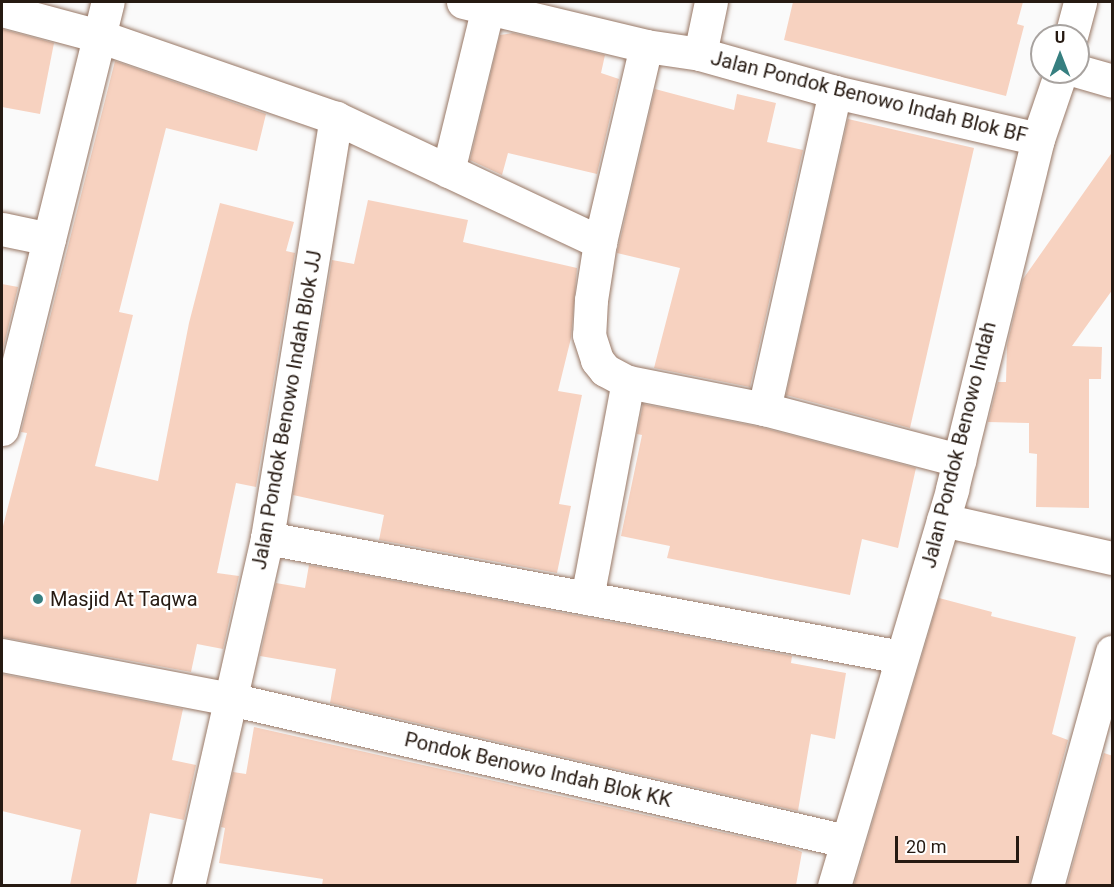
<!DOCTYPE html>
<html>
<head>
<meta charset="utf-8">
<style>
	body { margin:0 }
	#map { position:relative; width:1114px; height:887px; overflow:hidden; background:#fafafa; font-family:Roboto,sans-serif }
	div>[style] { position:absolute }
	.building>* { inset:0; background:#f7d2c0 }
	.roads { filter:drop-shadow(0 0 2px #987866) drop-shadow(0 0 2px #987866) }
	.street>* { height:33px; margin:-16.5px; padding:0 16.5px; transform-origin:16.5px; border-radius:16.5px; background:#fff }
	.dots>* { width:16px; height:16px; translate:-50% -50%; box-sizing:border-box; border:3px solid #fff; border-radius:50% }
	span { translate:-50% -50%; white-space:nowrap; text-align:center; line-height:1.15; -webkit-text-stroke:4.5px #fff; paint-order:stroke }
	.street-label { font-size:20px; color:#261a12 }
	.poi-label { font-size:20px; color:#261a12 }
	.left { translate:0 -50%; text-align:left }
	.frame { position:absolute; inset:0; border:3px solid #261a12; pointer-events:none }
	.north { position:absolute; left:1030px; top:24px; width:60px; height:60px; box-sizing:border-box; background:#fff; border:2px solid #a8a3a0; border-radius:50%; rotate:0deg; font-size:16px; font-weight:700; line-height:24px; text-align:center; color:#261a12 }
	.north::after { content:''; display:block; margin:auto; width:21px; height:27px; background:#367f80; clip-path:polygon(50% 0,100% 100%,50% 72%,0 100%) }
	.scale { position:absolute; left:895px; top:836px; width:124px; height:27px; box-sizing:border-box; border:3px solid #261a12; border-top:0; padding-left:8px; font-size:18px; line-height:21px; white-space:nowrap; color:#261a12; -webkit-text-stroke:4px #fff; paint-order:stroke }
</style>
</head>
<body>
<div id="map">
	<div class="building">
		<i style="clip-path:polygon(793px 2px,1023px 2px,1017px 24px,1024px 26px,1006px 96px,784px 40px)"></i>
		<i style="clip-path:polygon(2px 29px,54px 43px,40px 114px,2px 107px)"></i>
		<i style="clip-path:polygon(513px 33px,605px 55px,601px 73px,619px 79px,597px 174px,508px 153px,502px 175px,470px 160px,500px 35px)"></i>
		<i style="clip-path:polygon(115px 61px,266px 114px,257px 151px,166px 128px,119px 312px,133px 315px,95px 466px,158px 481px,189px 323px,220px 203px,294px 222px,286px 251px,295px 253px,256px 487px,236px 483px,217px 573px,239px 576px,223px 649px,197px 644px,191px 672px,2px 637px,2px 530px,27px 433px,21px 432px)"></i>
		<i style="clip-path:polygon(655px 89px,734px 110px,737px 94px,776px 103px,767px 142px,803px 150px,750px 387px,654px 368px,680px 268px,617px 253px)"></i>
		<i style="clip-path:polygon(848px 119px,974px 148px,910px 428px,786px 395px)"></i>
		<i style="clip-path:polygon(1113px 151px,1113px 289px,1072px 346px,1102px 347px,1101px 379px,1089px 379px,1089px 508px,1036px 507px,1037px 454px,1029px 453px,1029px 423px,988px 422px,998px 382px,1006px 382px,1007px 345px,1023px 279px)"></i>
		<i style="clip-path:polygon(368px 200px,468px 220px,463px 242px,577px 268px,571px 338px,558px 391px,582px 395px,559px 504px,571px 506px,557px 573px,379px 540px,384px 515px,293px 495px,332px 260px,354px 264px)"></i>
		<i style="clip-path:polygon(2px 284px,18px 287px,2px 353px)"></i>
		<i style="clip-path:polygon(643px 404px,760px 427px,916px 468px,898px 548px,862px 539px,850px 595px,667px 558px,670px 546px,621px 536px,642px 435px,637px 434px)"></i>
		<i style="clip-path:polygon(309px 565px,792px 656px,791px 663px,846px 673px,835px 739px,811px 734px,798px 811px,330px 703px,336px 669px,260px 656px,276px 583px,305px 588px)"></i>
		<i style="clip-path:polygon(939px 598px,992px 612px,991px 616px,1076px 637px,1052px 734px,1068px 740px,1029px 885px,854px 885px)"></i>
		<i style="clip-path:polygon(2px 674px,183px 709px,172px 760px,196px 765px,184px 820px,150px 813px,136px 885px,70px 885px,81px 830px,2px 811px)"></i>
		<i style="clip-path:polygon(254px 727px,792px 848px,802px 852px,796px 885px,322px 885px,323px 879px,219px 863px,225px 828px,221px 827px,233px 772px,246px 774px)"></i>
		<i style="clip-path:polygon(1104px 753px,1113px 756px,1113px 885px,1067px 885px)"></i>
	</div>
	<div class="roads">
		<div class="street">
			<i style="left:463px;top:2px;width:188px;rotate:13.5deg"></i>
			<i style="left:646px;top:46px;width:55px;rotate:8.4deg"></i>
			<i style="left:700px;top:54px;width:140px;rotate:15.7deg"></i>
			<i style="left:835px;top:92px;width:208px;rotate:13deg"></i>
			<i style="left:2px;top:10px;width:100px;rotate:15deg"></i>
			<i style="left:99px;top:36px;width:251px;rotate:19.1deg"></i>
			<i style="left:336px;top:118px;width:292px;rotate:25.2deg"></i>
			<i style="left:1071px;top:36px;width:35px;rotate:-75deg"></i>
			<i style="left:646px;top:46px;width:201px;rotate:103.2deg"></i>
			<i style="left:600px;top:242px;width:59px;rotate:98.8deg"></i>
			<i style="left:591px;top:300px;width:35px;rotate:93deg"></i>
			<i style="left:589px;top:335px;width:26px;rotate:72deg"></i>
			<i style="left:597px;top:360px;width:13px;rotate:51deg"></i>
			<i style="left:605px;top:370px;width:26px;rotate:28deg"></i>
			<i style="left:628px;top:382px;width:139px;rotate:11.2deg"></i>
			<i style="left:764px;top:409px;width:202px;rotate:14.7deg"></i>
			<i style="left:700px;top:54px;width:53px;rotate:-78.1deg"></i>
			<i style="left:1078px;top:71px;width:35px;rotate:16deg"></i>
			<i style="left:448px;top:171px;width:169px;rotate:-76.3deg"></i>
			<i style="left:2px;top:229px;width:48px;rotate:12deg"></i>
			<i style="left:764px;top:409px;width:325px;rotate:-77.4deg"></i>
			<i style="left:2px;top:429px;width:440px;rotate:-76.1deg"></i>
			<i style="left:943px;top:520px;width:173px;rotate:12.7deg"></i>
			<i style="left:267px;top:538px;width:645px;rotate:10.63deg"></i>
			<i style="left:587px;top:598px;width:220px;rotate:-79.3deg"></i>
			<i style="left:2px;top:655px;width:232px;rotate:10.9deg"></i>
			<i style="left:230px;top:699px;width:632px;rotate:12.98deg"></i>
			<i style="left:188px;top:886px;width:357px;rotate:-77.2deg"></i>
			<i style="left:267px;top:538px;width:426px;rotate:-80.7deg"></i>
			<i style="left:834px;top:886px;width:414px;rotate:-73.4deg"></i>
			<i style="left:952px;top:489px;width:360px;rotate:-76.2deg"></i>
			<i style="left:1038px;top:139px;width:71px;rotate:-71.1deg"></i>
			<i style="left:1047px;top:886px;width:243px;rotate:-74.5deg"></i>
		</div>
	</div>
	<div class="dots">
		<i style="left:38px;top:599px;background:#367f80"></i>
	</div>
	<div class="street-label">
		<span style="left:869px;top:97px;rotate:14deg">Jalan Pondok Benowo Indah Blok BF</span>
		<span style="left:287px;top:410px;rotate:-80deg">Jalan Pondok Benowo Indah Blok JJ</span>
		<span style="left:959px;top:445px;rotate:-76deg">Jalan Pondok Benowo Indah</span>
		<span style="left:538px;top:770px;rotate:13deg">Pondok Benowo Indah Blok KK</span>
	</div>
	<div class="poi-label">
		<span class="left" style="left:50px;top:599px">Masjid At Taqwa</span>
	</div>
	<div class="frame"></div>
	<div class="north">U</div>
	<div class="scale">20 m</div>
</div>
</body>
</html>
